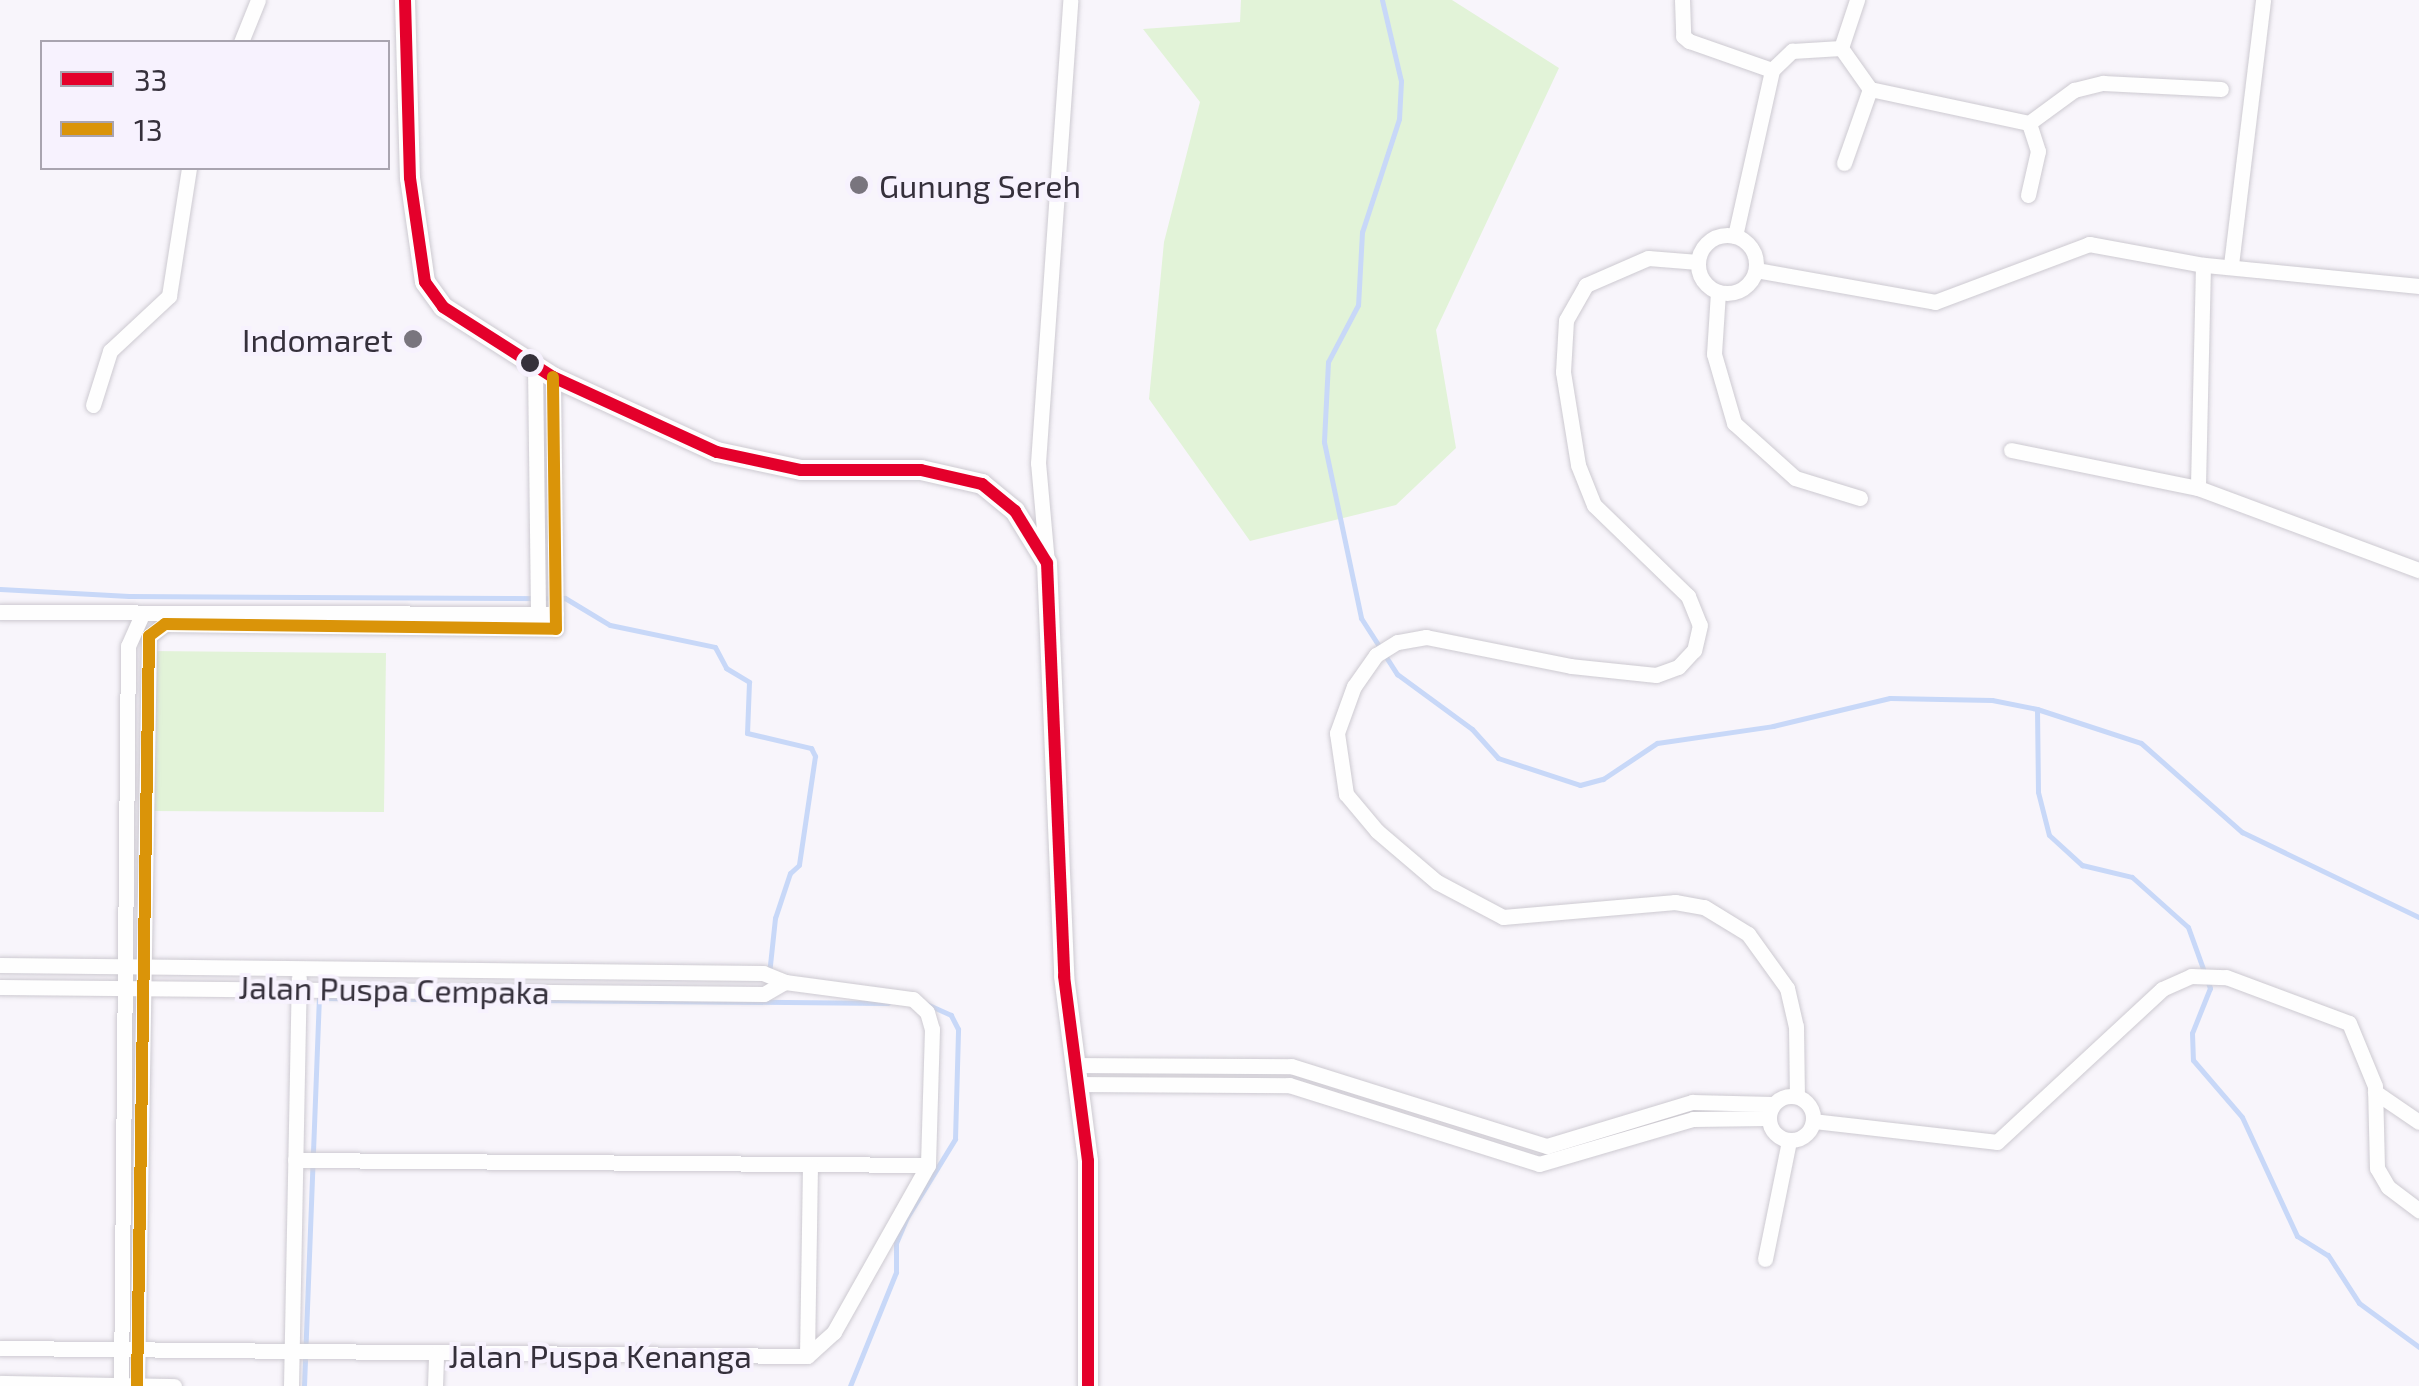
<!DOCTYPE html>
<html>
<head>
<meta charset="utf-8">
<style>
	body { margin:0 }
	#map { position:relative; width:2419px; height:1386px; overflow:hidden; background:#f8f5fb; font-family:"Exo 2",sans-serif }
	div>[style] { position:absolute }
	.green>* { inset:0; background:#e2f3d8 }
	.stream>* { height:5px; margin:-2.5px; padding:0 2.5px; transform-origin:2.5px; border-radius:2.5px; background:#c8d8f8 }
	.roads { filter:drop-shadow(0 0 2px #cdcad1) drop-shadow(0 0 2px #cdcad1) }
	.minor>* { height:15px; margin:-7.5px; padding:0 7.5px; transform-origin:7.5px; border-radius:7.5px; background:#fefefe }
	.minor>.ring { margin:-7.5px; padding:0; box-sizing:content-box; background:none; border:15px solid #fefefe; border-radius:50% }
	.secondary>* { height:20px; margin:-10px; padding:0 10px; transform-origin:10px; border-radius:10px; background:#fefefe }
	.bus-1>* { height:12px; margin:-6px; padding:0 6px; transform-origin:6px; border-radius:6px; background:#e4002b }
	.bus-2>* { height:12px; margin:-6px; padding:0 6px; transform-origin:6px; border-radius:6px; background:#da9409 }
	.dots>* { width:28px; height:28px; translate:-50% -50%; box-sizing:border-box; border:5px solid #f7f2fe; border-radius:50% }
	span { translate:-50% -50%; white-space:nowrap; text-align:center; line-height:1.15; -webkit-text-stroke:8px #f7f2fe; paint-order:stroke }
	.poi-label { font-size:32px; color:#35303b }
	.left { translate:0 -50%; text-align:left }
	.right { translate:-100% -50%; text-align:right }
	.street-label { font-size:32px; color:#35303b }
	.legend { position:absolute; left:40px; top:40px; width:350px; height:130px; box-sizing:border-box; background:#f7f2fe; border:2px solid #a9a4b0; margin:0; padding:12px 18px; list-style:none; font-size:30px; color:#35303b }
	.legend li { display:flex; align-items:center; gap:20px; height:50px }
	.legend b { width:50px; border:2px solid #a9a4b0 }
</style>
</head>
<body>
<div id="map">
	<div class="green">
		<i style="clip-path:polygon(1241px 0,1452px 0,1559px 68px,1436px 330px,1456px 448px,1396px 505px,1250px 541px,1149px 399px,1164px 242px,1200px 102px,1143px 29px,1240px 22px)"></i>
		<i style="clip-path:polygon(149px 651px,386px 653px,384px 812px,147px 811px)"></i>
	</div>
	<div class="stream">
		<i style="left:1382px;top:0;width:83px;rotate:76.8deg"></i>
		<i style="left:1401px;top:81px;width:38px;rotate:93deg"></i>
		<i style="left:1399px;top:119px;width:119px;rotate:108.1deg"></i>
		<i style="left:1362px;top:232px;width:73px;rotate:93.1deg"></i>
		<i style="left:1358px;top:305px;width:64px;rotate:117.8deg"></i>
		<i style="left:1328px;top:362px;width:80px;rotate:92.9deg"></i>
		<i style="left:1324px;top:442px;width:180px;rotate:78.1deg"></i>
		<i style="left:1361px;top:618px;width:67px;rotate:57.3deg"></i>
		<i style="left:1397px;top:674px;width:93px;rotate:36.3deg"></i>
		<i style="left:1472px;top:729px;width:39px;rotate:48deg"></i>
		<i style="left:1498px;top:758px;width:86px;rotate:18.2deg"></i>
		<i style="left:1580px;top:785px;width:24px;rotate:-15deg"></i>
		<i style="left:1603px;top:779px;width:65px;rotate:-33.7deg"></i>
		<i style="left:1657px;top:743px;width:117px;rotate:-8.3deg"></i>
		<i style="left:1773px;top:726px;width:120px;rotate:-13.5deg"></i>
		<i style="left:1890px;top:698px;width:102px;rotate:1.1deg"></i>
		<i style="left:1992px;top:700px;width:46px;rotate:11.3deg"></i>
		<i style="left:2037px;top:709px;width:109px;rotate:18.1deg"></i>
		<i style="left:2141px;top:743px;width:135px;rotate:41.4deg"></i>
		<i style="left:2242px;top:832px;width:196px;rotate:25.7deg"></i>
		<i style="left:0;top:589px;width:129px;rotate:3.1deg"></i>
		<i style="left:129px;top:596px;width:436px;rotate:0.3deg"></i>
		<i style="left:565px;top:598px;width:52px;rotate:31deg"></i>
		<i style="left:610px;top:625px;width:107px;rotate:11.8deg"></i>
		<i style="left:715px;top:647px;width:24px;rotate:62deg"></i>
		<i style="left:726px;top:668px;width:27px;rotate:31deg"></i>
		<i style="left:749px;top:682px;width:51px;rotate:92.2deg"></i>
		<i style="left:747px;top:733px;width:66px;rotate:13.2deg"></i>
		<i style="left:811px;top:748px;width:9px;rotate:63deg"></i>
		<i style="left:815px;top:756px;width:110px;rotate:98.4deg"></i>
		<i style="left:799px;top:865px;width:12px;rotate:138deg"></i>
		<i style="left:790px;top:873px;width:47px;rotate:108.4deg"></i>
		<i style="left:775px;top:918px;width:56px;rotate:96.1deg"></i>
		<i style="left:2037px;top:709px;width:83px;rotate:89.3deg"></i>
		<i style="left:2038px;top:792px;width:44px;rotate:75.7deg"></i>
		<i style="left:2049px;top:835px;width:45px;rotate:42.3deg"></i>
		<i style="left:2082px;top:865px;width:51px;rotate:13.5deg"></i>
		<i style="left:2132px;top:877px;width:75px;rotate:41.8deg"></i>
		<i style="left:2188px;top:927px;width:65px;rotate:70.2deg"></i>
		<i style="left:2210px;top:988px;width:48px;rotate:111.8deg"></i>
		<i style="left:2192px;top:1033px;width:27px;rotate:88deg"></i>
		<i style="left:2193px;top:1060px;width:75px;rotate:49.3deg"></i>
		<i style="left:2242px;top:1117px;width:131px;rotate:65.2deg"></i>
		<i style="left:2297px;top:1236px;width:36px;rotate:32deg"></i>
		<i style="left:2328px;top:1255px;width:57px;rotate:57.1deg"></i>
		<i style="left:2359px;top:1303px;width:74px;rotate:36.3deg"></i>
		<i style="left:304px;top:1386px;width:388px;rotate:-87.8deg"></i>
		<i style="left:319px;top:998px;width:569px;rotate:0.5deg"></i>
		<i style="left:850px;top:1386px;width:123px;rotate:-68deg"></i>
		<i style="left:896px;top:1272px;width:29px;rotate:-90deg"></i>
		<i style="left:896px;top:1243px;width:26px;rotate:-67deg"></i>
		<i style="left:906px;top:1219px;width:94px;rotate:-58.5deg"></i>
		<i style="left:955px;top:1139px;width:110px;rotate:-88.4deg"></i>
		<i style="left:958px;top:1029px;width:16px;rotate:-117deg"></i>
		<i style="left:951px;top:1015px;width:30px;rotate:-156deg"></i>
	</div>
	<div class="roads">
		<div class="minor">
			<i style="left:1682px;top:0;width:36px;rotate:88deg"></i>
			<i style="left:1683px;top:36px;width:8px;rotate:40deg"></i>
			<i style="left:1689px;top:41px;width:88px;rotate:19.3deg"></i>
			<i style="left:241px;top:42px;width:45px;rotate:-68deg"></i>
			<i style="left:1841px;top:48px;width:51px;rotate:-71.6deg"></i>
			<i style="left:1844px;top:163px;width:78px;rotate:-70.6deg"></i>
			<i style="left:2028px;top:195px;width:45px;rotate:-77.2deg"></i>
			<i style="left:2038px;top:151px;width:29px;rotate:-108deg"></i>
			<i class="ring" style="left:1698px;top:235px;width:43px;height:43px"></i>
			<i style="left:1735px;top:236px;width:170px;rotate:-77.4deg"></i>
			<i style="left:1772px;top:70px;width:28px;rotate:-44deg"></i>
			<i style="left:1792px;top:51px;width:49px;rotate:-3.5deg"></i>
			<i style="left:1841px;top:48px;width:50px;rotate:54.7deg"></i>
			<i style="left:1870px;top:89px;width:163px;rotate:12.1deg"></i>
			<i style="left:2029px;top:123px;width:56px;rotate:-36.3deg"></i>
			<i style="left:2074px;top:90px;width:30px;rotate:-14deg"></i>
			<i style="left:2103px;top:83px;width:118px;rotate:2.9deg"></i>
			<i style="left:1698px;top:262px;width:50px;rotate:-175.4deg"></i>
			<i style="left:1648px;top:258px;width:68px;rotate:156.5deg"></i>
			<i style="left:1586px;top:285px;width:40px;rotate:119.7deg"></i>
			<i style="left:1566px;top:320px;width:52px;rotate:93.3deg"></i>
			<i style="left:1563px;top:372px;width:94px;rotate:80.8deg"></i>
			<i style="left:1578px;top:465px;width:43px;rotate:68.2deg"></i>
			<i style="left:1594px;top:505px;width:131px;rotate:44.1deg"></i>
			<i style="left:1688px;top:596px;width:31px;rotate:68deg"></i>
			<i style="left:1700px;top:625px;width:26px;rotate:103deg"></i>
			<i style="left:1694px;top:650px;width:23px;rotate:133deg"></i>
			<i style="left:1678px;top:667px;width:23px;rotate:160deg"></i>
			<i style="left:1656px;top:675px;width:85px;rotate:-174deg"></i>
			<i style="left:1571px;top:666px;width:148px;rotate:-168.7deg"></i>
			<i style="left:1426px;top:637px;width:29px;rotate:170deg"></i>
			<i style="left:1397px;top:642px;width:25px;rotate:148deg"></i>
			<i style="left:1376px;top:655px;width:38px;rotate:125deg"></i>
			<i style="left:1354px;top:686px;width:50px;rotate:109.9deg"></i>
			<i style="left:1337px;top:733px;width:62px;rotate:81.6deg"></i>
			<i style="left:1346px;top:794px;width:48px;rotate:50deg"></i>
			<i style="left:1377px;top:831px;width:79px;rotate:40.4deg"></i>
			<i style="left:1437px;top:882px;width:75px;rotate:27.9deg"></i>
			<i style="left:1503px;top:917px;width:173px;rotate:-5deg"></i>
			<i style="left:1675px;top:902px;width:29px;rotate:10deg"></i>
			<i style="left:1704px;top:907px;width:52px;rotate:31.5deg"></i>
			<i style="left:1748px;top:934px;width:67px;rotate:54.2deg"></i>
			<i style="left:1787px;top:988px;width:39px;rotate:77deg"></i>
			<i style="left:1796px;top:1026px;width:70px;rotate:89.2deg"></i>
			<i style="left:2231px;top:265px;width:267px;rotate:-83.1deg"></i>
			<i style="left:1756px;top:270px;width:182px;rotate:10.1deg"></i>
			<i style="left:1935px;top:302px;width:165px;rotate:-20.6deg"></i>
			<i style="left:2089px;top:244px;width:116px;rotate:10.4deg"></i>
			<i style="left:2419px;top:286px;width:217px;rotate:-174.4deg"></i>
			<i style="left:2203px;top:265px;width:223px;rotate:91.3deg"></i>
			<i style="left:2198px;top:488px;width:236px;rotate:20.4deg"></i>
			<i style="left:1718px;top:292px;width:62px;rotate:93.7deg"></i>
			<i style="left:1714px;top:354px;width:72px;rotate:73.8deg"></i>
			<i style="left:1734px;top:423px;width:82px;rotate:42deg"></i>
			<i style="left:1795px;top:478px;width:68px;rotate:17.1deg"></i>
			<i style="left:535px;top:366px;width:258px;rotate:89.3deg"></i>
			<i style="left:93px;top:405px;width:57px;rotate:-72.5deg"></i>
			<i style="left:110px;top:351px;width:81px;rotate:-43deg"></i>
			<i style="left:169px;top:296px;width:130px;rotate:-81.1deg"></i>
			<i style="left:2011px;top:450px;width:191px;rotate:11.5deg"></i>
			<i style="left:1047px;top:563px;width:100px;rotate:-95.1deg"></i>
			<i style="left:1038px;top:463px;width:464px;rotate:-86deg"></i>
			<i style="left:0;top:612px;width:556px;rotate:0.21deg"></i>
			<i style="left:0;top:965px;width:763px;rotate:0.6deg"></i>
			<i style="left:763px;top:973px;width:24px;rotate:22deg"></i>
			<i style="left:785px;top:982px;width:129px;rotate:7.6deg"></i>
			<i style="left:913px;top:999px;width:19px;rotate:43deg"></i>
			<i style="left:927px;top:1012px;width:18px;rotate:74deg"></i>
			<i style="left:932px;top:1029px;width:136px;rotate:91.7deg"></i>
			<i style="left:928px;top:1165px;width:192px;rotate:119.4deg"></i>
			<i style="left:834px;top:1332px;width:36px;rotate:138deg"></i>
			<i style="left:807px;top:1356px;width:807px;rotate:-179.43deg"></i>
			<i style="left:0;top:987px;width:764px;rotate:0.52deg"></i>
			<i style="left:764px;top:994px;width:24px;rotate:-30deg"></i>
			<i style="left:1076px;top:1065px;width:215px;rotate:0.3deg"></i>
			<i style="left:1291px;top:1066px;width:268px;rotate:17.4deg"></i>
			<i style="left:1547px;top:1146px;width:152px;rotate:-16.9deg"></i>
			<i style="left:1692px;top:1102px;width:81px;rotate:1.4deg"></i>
			<i style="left:1079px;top:1084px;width:210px;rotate:0.3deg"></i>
			<i style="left:1289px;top:1085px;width:262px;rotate:17.5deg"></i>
			<i style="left:1539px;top:1164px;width:160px;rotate:-16.3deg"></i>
			<i style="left:1693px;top:1119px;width:75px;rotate:-0.8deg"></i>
			<i style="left:2375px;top:1092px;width:53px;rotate:34.3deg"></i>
			<i class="ring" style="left:1769px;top:1096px;width:29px;height:29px"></i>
			<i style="left:1813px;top:1121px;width:185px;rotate:6.5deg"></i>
			<i style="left:1997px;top:1142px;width:225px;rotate:-42.8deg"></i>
			<i style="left:2162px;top:989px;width:32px;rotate:-24deg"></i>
			<i style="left:2191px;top:976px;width:35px;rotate:2deg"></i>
			<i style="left:2226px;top:977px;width:131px;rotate:20.5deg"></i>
			<i style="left:2349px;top:1023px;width:68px;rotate:67.6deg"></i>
			<i style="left:2375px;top:1086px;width:82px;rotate:88.6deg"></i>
			<i style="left:2377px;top:1168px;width:22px;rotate:60deg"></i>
			<i style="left:2388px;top:1187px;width:39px;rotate:37deg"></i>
			<i style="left:295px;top:1160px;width:633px;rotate:0.45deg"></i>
			<i style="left:1765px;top:1259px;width:120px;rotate:-78.5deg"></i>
			<i style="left:807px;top:1356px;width:190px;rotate:-89.1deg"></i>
			<i style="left:0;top:1383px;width:174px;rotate:1deg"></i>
			<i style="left:121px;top:1386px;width:740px;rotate:-89.46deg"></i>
			<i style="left:128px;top:646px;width:35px;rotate:-66deg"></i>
			<i style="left:137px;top:1386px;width:750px;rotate:-89.08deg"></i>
			<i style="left:149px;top:636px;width:20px;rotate:-37deg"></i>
			<i style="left:165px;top:624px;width:391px;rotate:0.7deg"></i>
			<i style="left:556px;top:629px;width:252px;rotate:-90.7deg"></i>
			<i style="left:291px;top:1386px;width:408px;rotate:-88.9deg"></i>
			<i style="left:435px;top:1386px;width:32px;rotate:-88deg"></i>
		</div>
		<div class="secondary">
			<i style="left:405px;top:0;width:178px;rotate:88.4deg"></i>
			<i style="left:410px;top:178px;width:105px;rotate:81.8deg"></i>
			<i style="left:425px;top:282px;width:31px;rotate:54deg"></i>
			<i style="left:443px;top:307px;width:130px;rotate:32.5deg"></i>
			<i style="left:553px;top:377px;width:180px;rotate:24.6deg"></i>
			<i style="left:717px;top:452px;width:86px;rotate:12.1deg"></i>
			<i style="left:801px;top:470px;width:120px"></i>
			<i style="left:921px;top:470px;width:63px;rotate:12.9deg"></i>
			<i style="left:982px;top:484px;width:43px;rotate:39.3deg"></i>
			<i style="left:1015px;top:511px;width:61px;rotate:58.4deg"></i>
			<i style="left:1047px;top:563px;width:413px;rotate:87.6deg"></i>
			<i style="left:1064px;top:976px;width:187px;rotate:82.6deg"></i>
			<i style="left:1088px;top:1161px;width:225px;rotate:90deg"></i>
		</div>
	</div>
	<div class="bus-1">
		<i style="left:405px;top:0;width:178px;rotate:88.4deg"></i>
		<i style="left:410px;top:178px;width:105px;rotate:81.8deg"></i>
		<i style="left:425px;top:282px;width:31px;rotate:54deg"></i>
		<i style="left:443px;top:307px;width:130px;rotate:32.5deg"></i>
		<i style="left:553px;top:377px;width:180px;rotate:24.6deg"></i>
		<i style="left:717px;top:452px;width:86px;rotate:12.1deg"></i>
		<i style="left:801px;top:470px;width:120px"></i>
		<i style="left:921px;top:470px;width:63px;rotate:12.9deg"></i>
		<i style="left:982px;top:484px;width:43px;rotate:39.3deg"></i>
		<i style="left:1015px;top:511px;width:61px;rotate:58.4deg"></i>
		<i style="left:1047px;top:563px;width:413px;rotate:87.6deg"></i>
		<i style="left:1064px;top:976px;width:187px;rotate:82.6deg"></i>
		<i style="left:1088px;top:1161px;width:225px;rotate:90deg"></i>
	</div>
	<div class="bus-2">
		<i style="left:137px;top:1386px;width:750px;rotate:-89.08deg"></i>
		<i style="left:149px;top:636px;width:20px;rotate:-37deg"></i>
		<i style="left:165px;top:624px;width:391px;rotate:0.7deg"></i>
		<i style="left:556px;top:629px;width:252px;rotate:-90.7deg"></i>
	</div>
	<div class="dots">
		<i style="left:859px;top:185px;background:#79757e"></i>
		<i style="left:413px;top:339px;background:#79757e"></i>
		<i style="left:530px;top:363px;background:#35303b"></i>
	</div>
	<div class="poi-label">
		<span class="left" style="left:879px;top:185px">Gunung Sereh</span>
		<span class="right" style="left:393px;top:339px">Indomaret</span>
	</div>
	<div class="street-label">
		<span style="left:394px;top:989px;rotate:1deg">Jalan Puspa Cempaka</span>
		<span style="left:600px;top:1355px">Jalan Puspa Kenanga</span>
	</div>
	<ul class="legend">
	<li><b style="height:12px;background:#e4002b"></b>33</li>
	<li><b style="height:12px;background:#da9409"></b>13</li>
	</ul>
</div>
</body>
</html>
